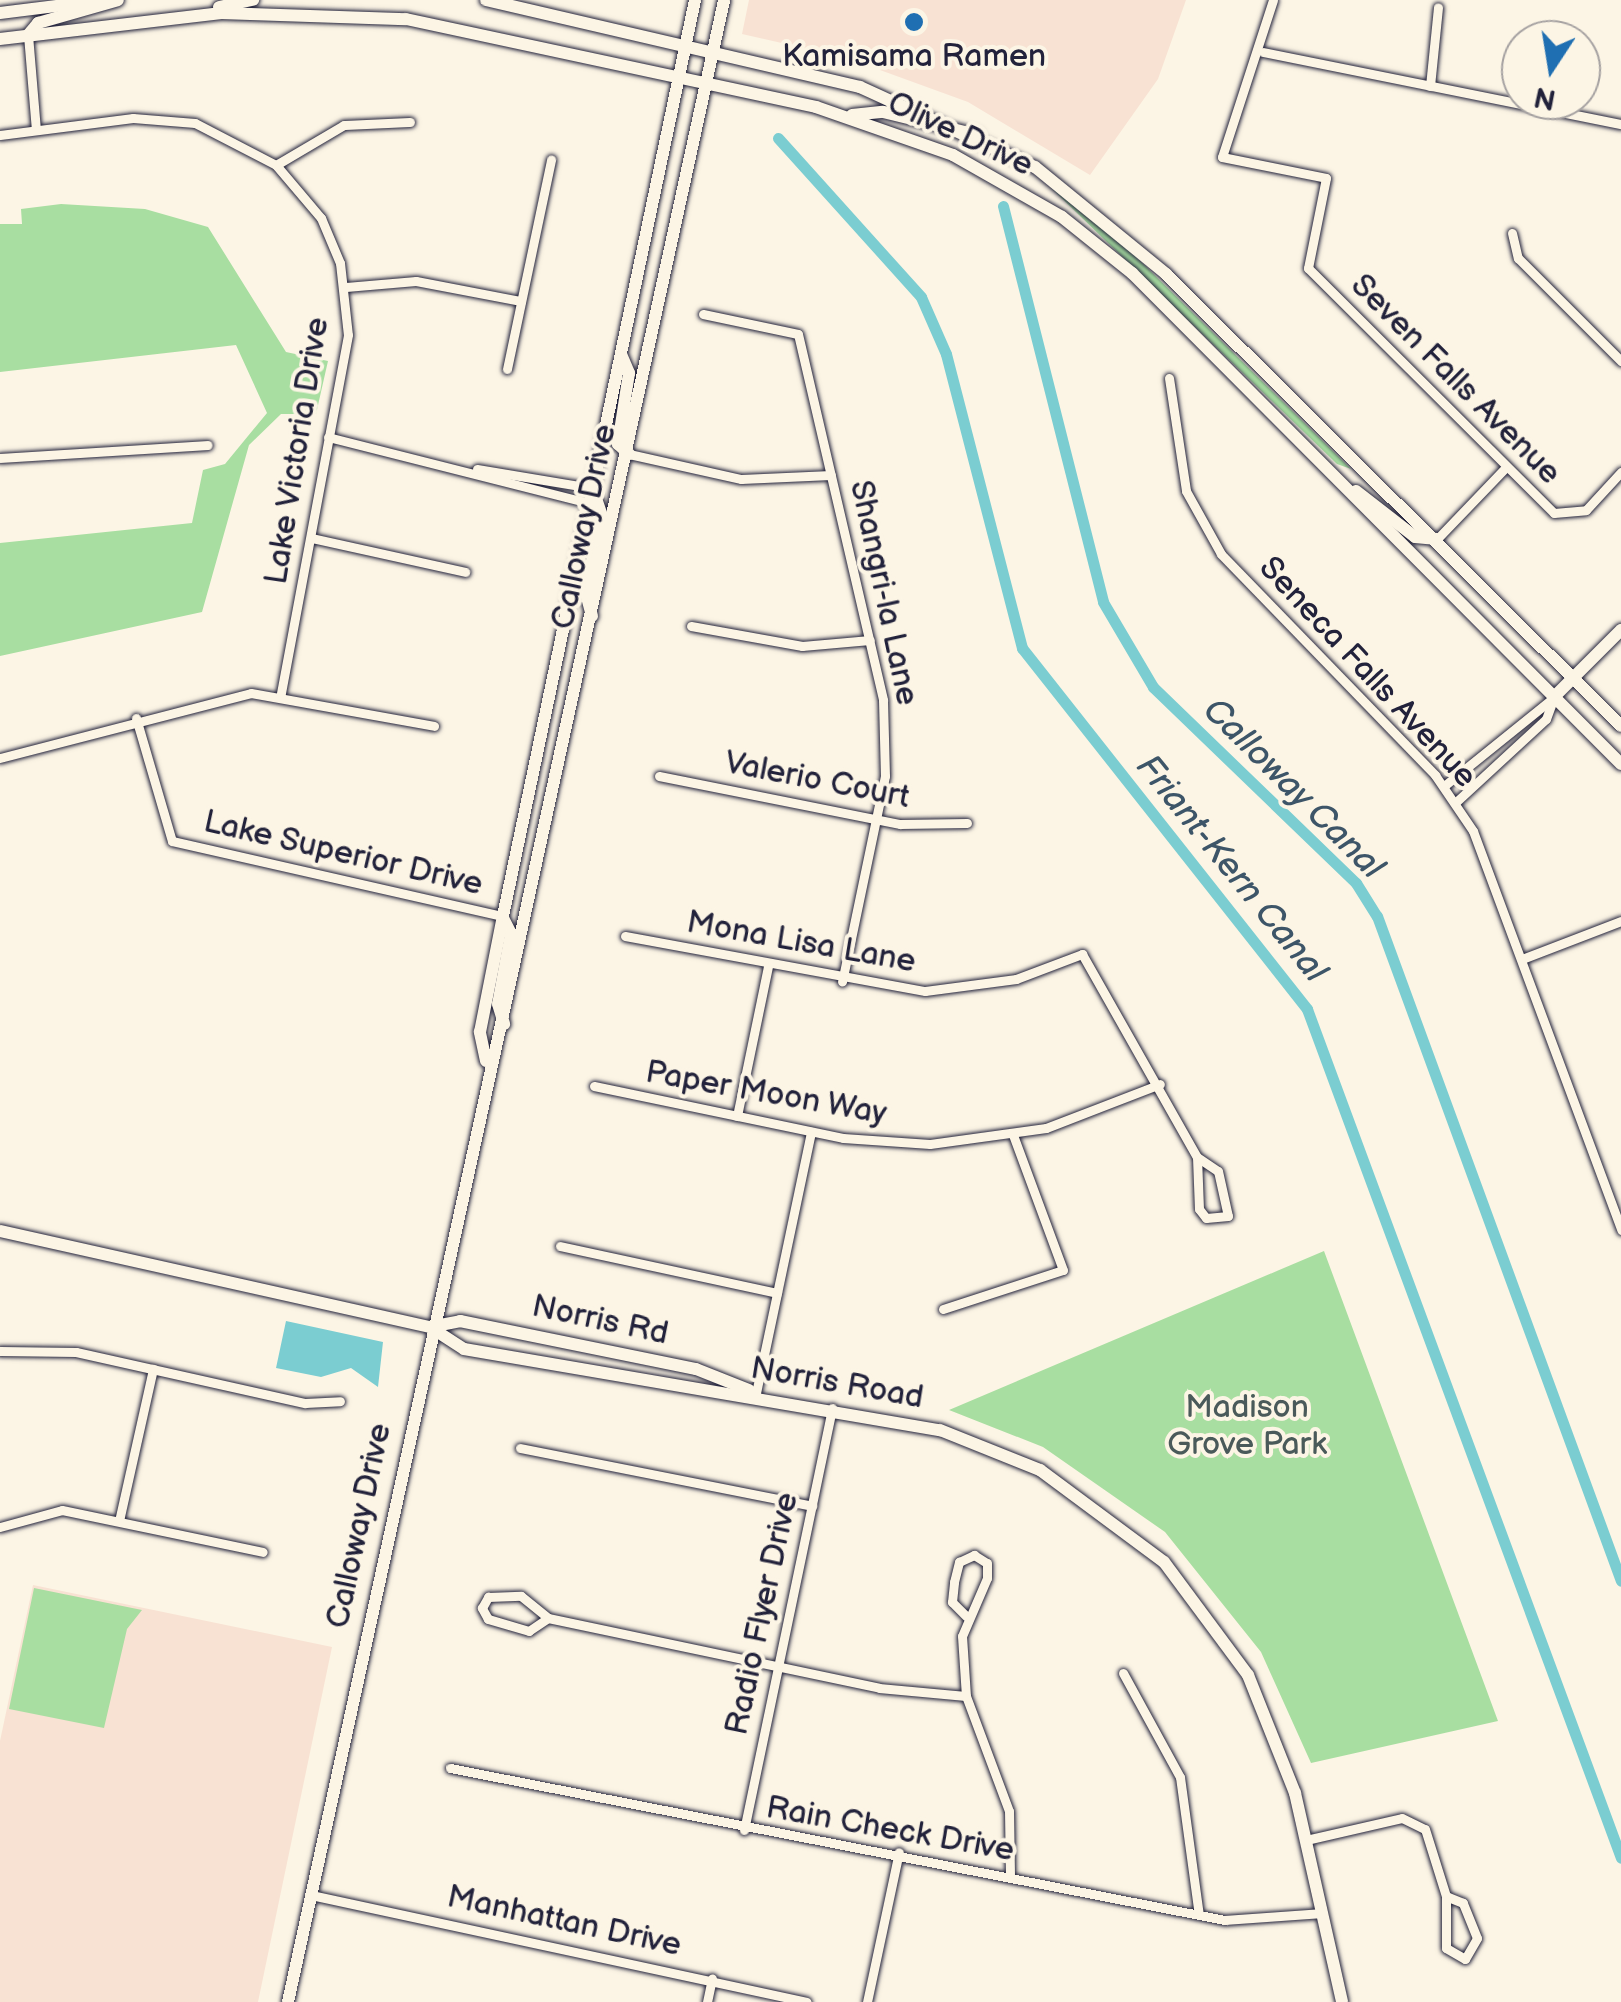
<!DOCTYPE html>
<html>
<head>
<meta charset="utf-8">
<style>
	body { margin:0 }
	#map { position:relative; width:1621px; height:2002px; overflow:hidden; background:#fcf5e5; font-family:"Balsamiq Sans",sans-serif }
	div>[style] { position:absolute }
	.built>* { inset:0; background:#f8e2d3 }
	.green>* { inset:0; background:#a8dea1 }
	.water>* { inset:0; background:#7bcdd1 }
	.canal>* { height:11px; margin:-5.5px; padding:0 5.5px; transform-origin:5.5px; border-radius:5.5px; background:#7bcdd1 }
	.roads { filter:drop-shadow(0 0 2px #22223b) drop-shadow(0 0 2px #22223b) }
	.street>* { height:9px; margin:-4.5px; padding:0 4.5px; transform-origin:4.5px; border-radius:4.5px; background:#fcf5e5 }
	.secondary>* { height:12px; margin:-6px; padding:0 6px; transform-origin:6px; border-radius:6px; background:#fcf5e5 }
	.dots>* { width:28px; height:28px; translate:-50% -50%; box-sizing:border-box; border:5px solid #fcf5e5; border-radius:50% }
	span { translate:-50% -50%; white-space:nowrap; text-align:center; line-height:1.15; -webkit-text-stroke:8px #fcf5e5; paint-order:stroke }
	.poi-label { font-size:32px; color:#22223b }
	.street-label { font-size:32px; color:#22223b }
	.park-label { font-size:32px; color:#4a5a5a }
	.water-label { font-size:35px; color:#3d5568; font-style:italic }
	.north { position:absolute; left:1501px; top:20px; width:100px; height:100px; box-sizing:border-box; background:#fcf5e5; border:2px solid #a5a1a1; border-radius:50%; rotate:192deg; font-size:28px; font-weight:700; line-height:40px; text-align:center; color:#22223b }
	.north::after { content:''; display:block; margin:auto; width:35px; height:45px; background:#1f6fb2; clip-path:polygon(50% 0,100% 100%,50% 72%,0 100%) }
</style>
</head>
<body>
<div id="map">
	<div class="built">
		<i style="clip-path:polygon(749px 0,1186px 0,1158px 79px,1090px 175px,968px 102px,847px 58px,742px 34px)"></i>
		<i style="clip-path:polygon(33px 1585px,332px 1647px,258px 2002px,0 2002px,0 1741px)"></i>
	</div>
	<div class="green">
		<i style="clip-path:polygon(1049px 186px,1122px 243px,1351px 469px,1337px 464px)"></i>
		<i style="clip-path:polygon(61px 204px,145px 209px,208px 227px,286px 352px,328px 361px,316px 414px,281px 414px,249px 445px,202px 612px,0 656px,0 543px,192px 523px,203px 470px,225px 464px,267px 413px,236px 345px,0 372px,0 224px,22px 224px,21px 209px)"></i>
		<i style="clip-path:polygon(1324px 1251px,1498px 1721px,1311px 1763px,1261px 1652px,1165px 1532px,1043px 1447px,949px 1410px)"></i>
		<i style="clip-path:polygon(34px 1588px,142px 1610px,127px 1629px,104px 1728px,9px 1709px)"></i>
	</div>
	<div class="water">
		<i style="clip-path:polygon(286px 1321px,383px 1342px,378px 1387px,351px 1368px,321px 1377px,276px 1368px)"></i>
	</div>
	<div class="canal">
		<i style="left:778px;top:138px;width:214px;rotate:48deg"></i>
		<i style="left:921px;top:297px;width:62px;rotate:66.3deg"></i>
		<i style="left:946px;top:354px;width:304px;rotate:75.5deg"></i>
		<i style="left:1022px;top:648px;width:460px;rotate:51.7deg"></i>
		<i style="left:1307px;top:1009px;width:905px;rotate:69.7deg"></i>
		<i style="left:1003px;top:206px;width:408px;rotate:75.8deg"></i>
		<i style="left:1103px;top:602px;width:99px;rotate:59.5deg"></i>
		<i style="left:1153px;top:687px;width:282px;rotate:44deg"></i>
		<i style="left:1356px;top:883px;width:39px;rotate:58deg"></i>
		<i style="left:1377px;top:916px;width:708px;rotate:69.85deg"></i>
	</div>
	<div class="roads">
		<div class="street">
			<i style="left:1273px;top:0;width:165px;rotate:108deg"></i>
			<i style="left:1222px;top:157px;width:106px;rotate:11.4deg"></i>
			<i style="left:1326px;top:178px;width:92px;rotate:101.3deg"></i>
			<i style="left:1308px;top:268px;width:347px;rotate:44.9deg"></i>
			<i style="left:1554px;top:513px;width:32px;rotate:-5deg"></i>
			<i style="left:1586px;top:510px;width:52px;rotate:-47.4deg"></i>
			<i style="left:28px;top:35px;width:95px;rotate:85.2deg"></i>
			<i style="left:1263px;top:52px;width:365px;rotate:11.4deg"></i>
			<i style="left:1430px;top:86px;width:79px;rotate:-84.2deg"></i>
			<i style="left:0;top:135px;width:134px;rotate:-7.3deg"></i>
			<i style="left:133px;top:118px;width:62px;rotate:4.6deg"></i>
			<i style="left:195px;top:123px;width:91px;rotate:27.4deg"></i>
			<i style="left:276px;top:165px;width:70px;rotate:49.7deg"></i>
			<i style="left:321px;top:218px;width:49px;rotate:67.1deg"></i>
			<i style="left:340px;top:263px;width:72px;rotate:83.7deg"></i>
			<i style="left:348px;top:335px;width:365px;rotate:100.6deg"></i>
			<i style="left:276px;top:165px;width:79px;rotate:-30.5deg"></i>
			<i style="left:344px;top:125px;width:66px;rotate:-2.6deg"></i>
			<i style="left:1512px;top:233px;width:26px;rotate:77deg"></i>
			<i style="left:1518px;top:258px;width:146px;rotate:45deg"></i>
			<i style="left:346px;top:287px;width:70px;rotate:-4.9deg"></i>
			<i style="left:416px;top:281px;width:107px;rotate:10.8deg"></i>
			<i style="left:703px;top:314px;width:97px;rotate:11.9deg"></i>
			<i style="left:798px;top:334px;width:376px;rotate:76.9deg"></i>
			<i style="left:883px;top:700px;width:76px;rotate:88.5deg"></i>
			<i style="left:885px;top:776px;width:210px;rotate:101.8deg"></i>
			<i style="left:507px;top:369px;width:214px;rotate:-78.1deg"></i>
			<i style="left:1169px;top:378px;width:114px;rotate:81.4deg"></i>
			<i style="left:1186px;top:491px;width:72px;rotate:60.9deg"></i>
			<i style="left:1221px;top:554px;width:308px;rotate:45.9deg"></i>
			<i style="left:1435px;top:775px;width:68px;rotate:55.8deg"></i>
			<i style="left:1473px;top:831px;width:426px;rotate:69.6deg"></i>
			<i style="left:328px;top:437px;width:269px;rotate:14.2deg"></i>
			<i style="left:629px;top:454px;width:115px;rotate:12.6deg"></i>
			<i style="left:741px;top:479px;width:90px;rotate:-2.5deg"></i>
			<i style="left:0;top:458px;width:208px;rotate:-3.6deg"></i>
			<i style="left:477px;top:469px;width:117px;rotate:9.4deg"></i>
			<i style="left:312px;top:538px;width:157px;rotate:12.5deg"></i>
			<i style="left:1437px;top:539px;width:100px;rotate:-46.2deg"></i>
			<i style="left:691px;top:626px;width:113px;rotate:10.2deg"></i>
			<i style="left:802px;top:646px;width:68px;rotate:-5deg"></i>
			<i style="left:136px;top:718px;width:128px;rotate:73.7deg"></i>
			<i style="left:172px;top:841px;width:339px;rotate:12.8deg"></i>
			<i style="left:0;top:758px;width:259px;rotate:-14.5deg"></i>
			<i style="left:251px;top:693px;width:186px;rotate:10.2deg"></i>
			<i style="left:659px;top:776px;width:246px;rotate:11.3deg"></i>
			<i style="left:900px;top:824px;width:67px;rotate:-0.9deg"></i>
			<i style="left:1444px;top:786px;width:139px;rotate:-38.9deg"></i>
			<i style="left:1456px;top:802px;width:122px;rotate:-42.7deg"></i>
			<i style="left:1546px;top:719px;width:23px;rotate:-70deg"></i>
			<i style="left:625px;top:936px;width:305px;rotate:10.4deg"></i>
			<i style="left:925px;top:991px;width:92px;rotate:-7.5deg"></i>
			<i style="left:1016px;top:979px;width:71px;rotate:-20.7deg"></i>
			<i style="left:1082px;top:954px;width:233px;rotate:60.5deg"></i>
			<i style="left:1197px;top:1157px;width:25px;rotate:34deg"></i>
			<i style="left:1218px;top:1171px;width:46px;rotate:77.5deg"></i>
			<i style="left:1228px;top:1216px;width:22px;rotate:175deg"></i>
			<i style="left:1206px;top:1218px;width:11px;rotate:-128deg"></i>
			<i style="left:1199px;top:1209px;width:52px;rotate:-92.2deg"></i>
			<i style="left:1522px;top:959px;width:106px;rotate:-21deg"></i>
			<i style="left:594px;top:1086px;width:254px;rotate:11.8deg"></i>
			<i style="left:843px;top:1138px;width:87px;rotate:3.9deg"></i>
			<i style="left:930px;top:1144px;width:117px;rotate:-7.9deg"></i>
			<i style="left:1046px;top:1128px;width:122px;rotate:-21.1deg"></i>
			<i style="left:737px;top:1116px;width:153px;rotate:-78.3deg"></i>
			<i style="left:560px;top:1246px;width:222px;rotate:12.2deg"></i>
			<i style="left:943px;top:1309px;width:126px;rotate:-18deg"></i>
			<i style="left:1063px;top:1270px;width:144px;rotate:-110.3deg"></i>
			<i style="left:0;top:1351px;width:76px;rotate:0.8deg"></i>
			<i style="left:76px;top:1352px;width:235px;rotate:12.6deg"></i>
			<i style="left:305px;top:1403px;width:35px;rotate:-3deg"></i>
			<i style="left:756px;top:1393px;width:267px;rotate:-78.1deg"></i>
			<i style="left:520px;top:1448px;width:298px;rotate:11.2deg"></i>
			<i style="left:119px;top:1521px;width:156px;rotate:-77.4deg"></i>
			<i style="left:0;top:1527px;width:64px;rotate:-15.3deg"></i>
			<i style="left:62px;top:1510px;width:205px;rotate:11.8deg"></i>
			<i style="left:966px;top:1616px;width:20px;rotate:-135deg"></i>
			<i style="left:952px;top:1602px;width:20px;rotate:-84deg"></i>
			<i style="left:954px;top:1582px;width:21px;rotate:-76deg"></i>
			<i style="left:959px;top:1562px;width:17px;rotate:-25deg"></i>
			<i style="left:974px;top:1555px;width:15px;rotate:32deg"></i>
			<i style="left:987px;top:1563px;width:15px;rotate:90deg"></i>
			<i style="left:987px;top:1578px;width:63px;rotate:113.3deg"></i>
			<i style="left:962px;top:1636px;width:60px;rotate:86.2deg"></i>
			<i style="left:966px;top:1696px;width:123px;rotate:69.5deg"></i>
			<i style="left:1009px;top:1811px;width:65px;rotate:89.1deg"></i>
			<i style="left:548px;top:1618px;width:23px;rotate:146deg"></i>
			<i style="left:529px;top:1631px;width:43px;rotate:-163.7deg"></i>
			<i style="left:488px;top:1619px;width:13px;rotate:-119deg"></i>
			<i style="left:482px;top:1608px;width:13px;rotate:-61deg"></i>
			<i style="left:488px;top:1597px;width:33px;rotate:-2deg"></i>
			<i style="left:521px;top:1596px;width:35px;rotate:39deg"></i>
			<i style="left:548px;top:1618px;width:338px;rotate:11.9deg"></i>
			<i style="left:879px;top:1688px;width:87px;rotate:5.3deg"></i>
			<i style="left:1123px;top:1673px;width:119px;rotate:61.3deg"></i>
			<i style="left:1180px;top:1777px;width:139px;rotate:82.2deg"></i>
			<i style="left:450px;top:1768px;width:790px;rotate:11.1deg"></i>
			<i style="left:1225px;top:1920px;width:97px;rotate:-4.1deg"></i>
			<i style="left:744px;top:1830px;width:431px;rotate:-78.2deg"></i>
			<i style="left:1306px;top:1840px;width:98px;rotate:-12.9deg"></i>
			<i style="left:1402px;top:1818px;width:25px;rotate:26deg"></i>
			<i style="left:1425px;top:1829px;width:70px;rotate:72.6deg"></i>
			<i style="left:1446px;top:1896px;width:52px;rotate:90deg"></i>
			<i style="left:1446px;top:1948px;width:22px;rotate:30deg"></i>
			<i style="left:1465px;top:1959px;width:24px;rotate:-60deg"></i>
			<i style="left:1477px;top:1938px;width:38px;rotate:-112deg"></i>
			<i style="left:1463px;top:1903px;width:18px;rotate:-158deg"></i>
			<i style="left:311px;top:1895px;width:507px;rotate:12.17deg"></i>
			<i style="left:707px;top:2002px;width:24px;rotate:-78deg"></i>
			<i style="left:867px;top:2002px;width:153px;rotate:-78deg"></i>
		</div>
		<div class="secondary">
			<i style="left:486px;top:0;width:384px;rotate:13.1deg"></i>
			<i style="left:860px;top:87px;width:192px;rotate:24.6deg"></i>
			<i style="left:1035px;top:167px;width:169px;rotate:39.2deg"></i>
			<i style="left:1166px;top:274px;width:641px;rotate:44.81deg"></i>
			<i style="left:219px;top:7px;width:35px;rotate:-12deg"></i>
			<i style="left:0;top:13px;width:106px;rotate:-7.1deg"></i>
			<i style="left:28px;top:35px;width:16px;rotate:-50deg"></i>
			<i style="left:38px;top:23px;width:83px;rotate:-16deg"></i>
			<i style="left:0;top:39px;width:223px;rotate:-6.7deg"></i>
			<i style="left:221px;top:13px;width:185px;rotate:1.9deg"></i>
			<i style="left:406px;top:19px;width:419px;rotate:12.1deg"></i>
			<i style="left:816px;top:107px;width:145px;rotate:19.3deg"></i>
			<i style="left:953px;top:155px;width:125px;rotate:29.6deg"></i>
			<i style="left:1062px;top:217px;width:90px;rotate:38.7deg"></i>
			<i style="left:1132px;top:273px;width:693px;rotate:45.12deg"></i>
			<i style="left:852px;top:115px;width:31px;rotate:-6deg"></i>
			<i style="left:883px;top:112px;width:97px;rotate:13.7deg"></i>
			<i style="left:621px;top:354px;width:21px;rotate:67deg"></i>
			<i style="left:629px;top:373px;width:72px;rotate:98.8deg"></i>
			<i style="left:618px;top:444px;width:15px;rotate:42deg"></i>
			<i style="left:1356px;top:491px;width:75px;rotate:37.9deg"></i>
			<i style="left:1415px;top:537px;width:22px;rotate:5deg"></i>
			<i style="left:592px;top:616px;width:24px;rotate:-105deg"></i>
			<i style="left:586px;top:593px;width:81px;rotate:-79.4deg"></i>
			<i style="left:601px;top:513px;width:24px;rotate:-109deg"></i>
			<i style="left:1554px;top:697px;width:95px;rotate:-45deg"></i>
			<i style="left:503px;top:918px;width:18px;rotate:63deg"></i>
			<i style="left:511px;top:934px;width:71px;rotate:100.5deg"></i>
			<i style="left:498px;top:1004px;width:21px;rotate:73deg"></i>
			<i style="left:486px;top:1061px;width:30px;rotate:-102deg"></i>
			<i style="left:480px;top:1032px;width:118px;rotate:-78.8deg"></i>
			<i style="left:503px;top:916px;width:936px;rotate:-78.16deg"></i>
			<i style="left:0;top:1231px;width:441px;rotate:12.6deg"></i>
			<i style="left:430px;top:1327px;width:40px;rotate:32.9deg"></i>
			<i style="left:464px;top:1349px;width:483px;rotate:9.7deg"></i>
			<i style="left:940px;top:1430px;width:108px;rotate:21.8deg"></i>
			<i style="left:1040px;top:1470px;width:154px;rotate:36.6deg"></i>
			<i style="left:1164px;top:1562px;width:141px;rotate:53.4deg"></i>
			<i style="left:1248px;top:1675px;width:127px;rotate:68.3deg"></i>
			<i style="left:1295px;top:1793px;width:214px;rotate:77.3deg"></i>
			<i style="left:430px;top:1327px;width:31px;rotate:-11deg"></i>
			<i style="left:460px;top:1321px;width:241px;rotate:11.5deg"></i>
			<i style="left:696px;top:1369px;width:57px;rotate:21.6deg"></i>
			<i style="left:288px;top:2002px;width:2049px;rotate:-77.71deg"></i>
		</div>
	</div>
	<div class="dots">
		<i style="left:914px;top:22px;background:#1f6fb2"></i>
	</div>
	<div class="poi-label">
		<span style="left:914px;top:57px">Kamisama Ramen</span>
	</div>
	<div class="street-label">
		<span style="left:960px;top:135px;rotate:25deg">Olive Drive</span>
		<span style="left:1455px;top:380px;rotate:45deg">Seven Falls Avenue</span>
		<span style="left:298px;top:451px;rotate:-81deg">Lake Victoria Drive</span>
		<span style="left:585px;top:527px;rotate:-78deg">Calloway Drive</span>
		<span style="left:883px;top:593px;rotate:78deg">Shangri-la Lane</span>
		<span style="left:1367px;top:673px;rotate:47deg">Seneca Falls Avenue</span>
		<span style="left:817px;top:781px;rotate:11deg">Valerio Court</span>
		<span style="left:343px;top:854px;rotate:13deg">Lake Superior Drive</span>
		<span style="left:801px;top:943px;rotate:10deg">Mona Lisa Lane</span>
		<span style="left:766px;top:1094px;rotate:10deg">Paper Moon Way</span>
		<span style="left:600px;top:1321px;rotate:12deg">Norris Rd</span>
		<span style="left:837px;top:1384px;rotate:10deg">Norris Road</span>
		<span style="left:360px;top:1526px;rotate:-78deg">Calloway Drive</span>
		<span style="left:763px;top:1614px;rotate:-78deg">Radio Flyer Drive</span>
		<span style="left:890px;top:1830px;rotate:10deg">Rain Check Drive</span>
		<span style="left:564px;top:1922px;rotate:12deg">Manhattan Drive</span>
	</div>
	<div class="park-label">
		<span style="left:1247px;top:1427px">Madison<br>Grove Park</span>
	</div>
	<div class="water-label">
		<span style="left:1293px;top:789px;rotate:45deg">Calloway Canal</span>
		<span style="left:1231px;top:869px;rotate:51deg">Friant-Kern Canal</span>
	</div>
	<div class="north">N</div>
</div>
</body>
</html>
